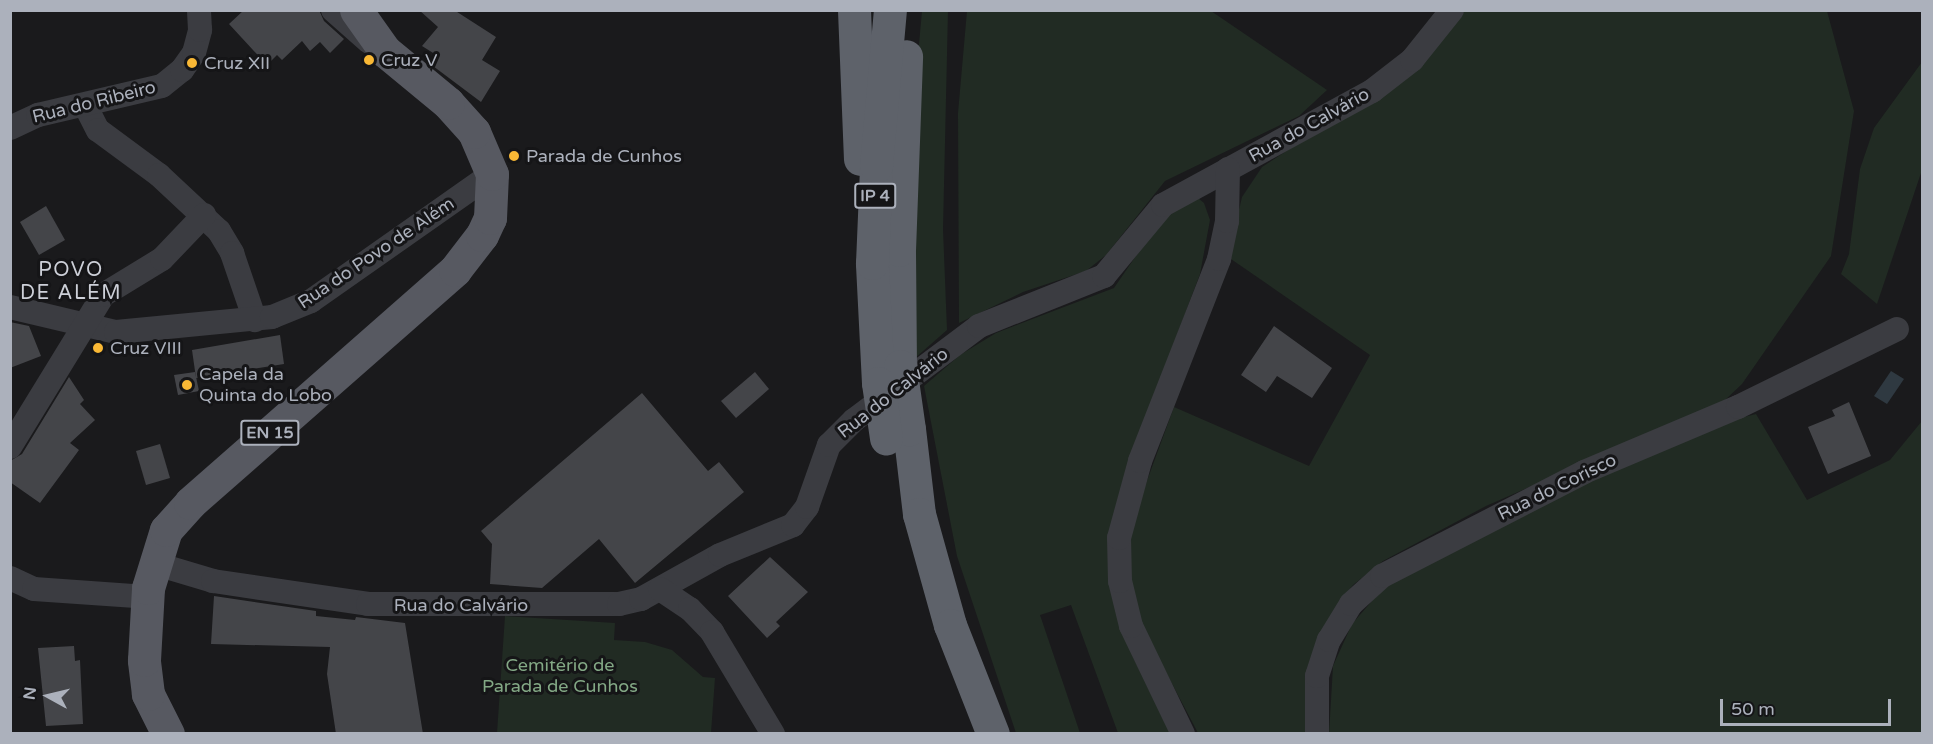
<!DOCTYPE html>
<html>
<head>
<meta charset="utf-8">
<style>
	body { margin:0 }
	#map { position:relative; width:1933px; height:744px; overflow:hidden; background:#1a1a1c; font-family:"Varela Round",sans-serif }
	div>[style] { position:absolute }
	.green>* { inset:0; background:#212b23 }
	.water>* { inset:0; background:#2f3941 }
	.building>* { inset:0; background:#444549 }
	.minor>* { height:24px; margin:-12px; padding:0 12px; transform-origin:12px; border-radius:12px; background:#3b3c41 }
	.primary>* { height:33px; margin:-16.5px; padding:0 16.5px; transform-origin:16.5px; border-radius:16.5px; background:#575961 }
	.trunk>* { height:33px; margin:-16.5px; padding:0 16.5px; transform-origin:16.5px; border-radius:16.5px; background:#5e626a }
	.trunk-bridge>* { height:33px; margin:-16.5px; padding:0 16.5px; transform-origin:16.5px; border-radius:16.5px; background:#5e626a }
	.dots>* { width:16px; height:16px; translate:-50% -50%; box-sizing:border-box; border:3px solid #151517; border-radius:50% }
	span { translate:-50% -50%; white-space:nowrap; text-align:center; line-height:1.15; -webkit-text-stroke:6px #151517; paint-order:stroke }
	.shield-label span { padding:2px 4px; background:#151517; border:2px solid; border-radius:4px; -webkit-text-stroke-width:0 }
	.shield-label { font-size:16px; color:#acb1bc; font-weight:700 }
	.poi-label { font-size:18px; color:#acb1bc }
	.left { translate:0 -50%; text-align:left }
	.street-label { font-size:18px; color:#acb1bc }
	.park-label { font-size:18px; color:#83a885 }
	.neighbourhood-label { font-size:20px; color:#cdd0d8; letter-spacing:1.5px }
	.frame { position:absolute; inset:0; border:12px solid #acb1bc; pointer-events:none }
	.north { position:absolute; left:18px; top:666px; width:60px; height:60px; -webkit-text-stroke:4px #151517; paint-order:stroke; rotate:278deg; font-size:16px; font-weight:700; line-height:24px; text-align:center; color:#acb1bc }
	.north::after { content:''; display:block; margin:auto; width:21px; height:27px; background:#acb1bc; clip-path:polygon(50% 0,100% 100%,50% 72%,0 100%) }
	.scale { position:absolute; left:1720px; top:699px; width:171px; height:27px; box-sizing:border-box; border:3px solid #acb1bc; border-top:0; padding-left:8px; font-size:18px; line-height:21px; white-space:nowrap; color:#acb1bc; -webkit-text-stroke:4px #151517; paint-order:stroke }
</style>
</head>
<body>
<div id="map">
	<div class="green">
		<i style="clip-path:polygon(922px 11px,948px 11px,943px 229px,947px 330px,914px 359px,907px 176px)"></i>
		<i style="clip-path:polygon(967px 11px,1211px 11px,1327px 90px,1299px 116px,1165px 181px,1106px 255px,1086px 271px,1023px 292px,959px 323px,958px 113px)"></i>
		<i style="clip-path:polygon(1463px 11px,1827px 11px,1854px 111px,1831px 256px,1742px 384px,1723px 402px,1486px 506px,1383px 561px,1353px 585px,1342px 599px,1307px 669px,1307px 733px,1198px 733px,1150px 642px,1131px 597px,1129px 544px,1137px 508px,1174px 407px,1309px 466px,1370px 355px,1228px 257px,1242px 197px,1262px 167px,1305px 139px)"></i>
		<i style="clip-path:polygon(1922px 62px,1922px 170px,1877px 304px,1841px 274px,1849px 254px,1860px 169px,1874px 128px)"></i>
		<i style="clip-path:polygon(1198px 198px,1204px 203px,1210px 220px,1200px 274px,1125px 473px,1132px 655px,1170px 733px,1118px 733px,1071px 605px,1040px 615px,1080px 733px,1016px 733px,957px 556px,924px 386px,960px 355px,996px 333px,1114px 288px,1166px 212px)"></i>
		<i style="clip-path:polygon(1756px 414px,1807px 500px,1890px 460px,1922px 421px,1922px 733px,1329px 734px,1333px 666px,1352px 624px,1379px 593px,1403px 576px,1576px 486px,1728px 421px)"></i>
		<i style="clip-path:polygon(505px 616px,615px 623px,614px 640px,645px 642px,672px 650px,703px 677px,715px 678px,711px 733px,497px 733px)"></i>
	</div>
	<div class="water">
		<i style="clip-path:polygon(1891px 371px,1904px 379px,1887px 404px,1874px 396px)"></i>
	</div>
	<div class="building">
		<i style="clip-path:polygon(244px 10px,319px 10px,324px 21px,344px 39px,330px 53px,320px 42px,310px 51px,302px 41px,282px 60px,277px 55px,267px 65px,229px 24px)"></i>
		<i style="clip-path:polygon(419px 10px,454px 10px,496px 37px,482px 60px,500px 71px,481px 102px,433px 66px,438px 56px,422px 46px,438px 27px)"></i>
		<i style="clip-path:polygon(46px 206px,65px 240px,39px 255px,20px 222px)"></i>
		<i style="clip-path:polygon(10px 322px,29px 326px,41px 356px,10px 368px)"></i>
		<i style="clip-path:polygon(1274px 326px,1332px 368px,1312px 398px,1277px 376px,1266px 392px,1241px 375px)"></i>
		<i style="clip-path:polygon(280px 335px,284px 364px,196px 378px,192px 350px)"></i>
		<i style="clip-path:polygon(195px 372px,199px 391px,178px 395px,174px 375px)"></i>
		<i style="clip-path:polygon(755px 372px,769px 389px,736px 418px,721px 401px)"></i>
		<i style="clip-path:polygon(69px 377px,84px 400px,80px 404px,95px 420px,70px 443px,79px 450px,40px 503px,10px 482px,10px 461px,22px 454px)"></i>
		<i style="clip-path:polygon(642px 393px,708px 471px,719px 462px,744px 492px,635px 583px,599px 539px,542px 588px,490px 584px,492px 544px,481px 531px)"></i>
		<i style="clip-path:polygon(1849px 402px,1871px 456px,1828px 474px,1808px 427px,1835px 416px,1832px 410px)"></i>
		<i style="clip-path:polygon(160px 444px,170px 478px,146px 485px,136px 451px)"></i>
		<i style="clip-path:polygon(770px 557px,808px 592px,776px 622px,780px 626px,767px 638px,728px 596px)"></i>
		<i style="clip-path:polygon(214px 596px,316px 611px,316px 616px,355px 620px,356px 617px,405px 623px,423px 734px,336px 734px,327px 674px,330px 647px,211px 644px)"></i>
		<i style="clip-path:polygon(74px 646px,75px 661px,80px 660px,83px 724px,46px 726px,38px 648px)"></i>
	</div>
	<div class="minor">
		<i style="left:333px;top:10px;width:48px;rotate:41.6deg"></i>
		<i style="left:85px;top:105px;width:28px;rotate:63deg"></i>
		<i style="left:98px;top:130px;width:76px;rotate:36.4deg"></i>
		<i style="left:159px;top:175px;width:82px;rotate:43deg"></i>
		<i style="left:219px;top:231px;width:26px;rotate:59deg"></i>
		<i style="left:232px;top:253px;width:71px;rotate:71.1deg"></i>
		<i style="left:10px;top:128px;width:31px;rotate:-25deg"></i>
		<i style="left:38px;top:115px;width:127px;rotate:-13.2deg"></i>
		<i style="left:162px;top:86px;width:26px;rotate:-39deg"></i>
		<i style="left:182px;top:70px;width:21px;rotate:-55deg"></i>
		<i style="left:194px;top:53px;width:24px;rotate:-75deg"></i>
		<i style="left:200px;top:30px;width:20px;rotate:-93deg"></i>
		<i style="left:10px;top:307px;width:109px;rotate:13.3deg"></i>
		<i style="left:116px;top:332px;width:157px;rotate:-5.5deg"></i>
		<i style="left:272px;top:317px;width:42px;rotate:-22.3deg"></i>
		<i style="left:311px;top:301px;width:221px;rotate:-35.1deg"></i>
		<i style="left:10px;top:447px;width:178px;rotate:-58.5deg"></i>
		<i style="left:103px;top:295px;width:69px;rotate:-31.4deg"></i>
		<i style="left:162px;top:259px;width:61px;rotate:-46.3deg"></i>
		<i style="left:153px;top:563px;width:63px;rotate:16.7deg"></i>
		<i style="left:213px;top:581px;width:157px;rotate:8.4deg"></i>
		<i style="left:368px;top:604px;width:251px"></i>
		<i style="left:619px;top:604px;width:23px;rotate:-13deg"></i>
		<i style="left:641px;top:599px;width:90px;rotate:-29.1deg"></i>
		<i style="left:720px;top:555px;width:79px;rotate:-22.3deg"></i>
		<i style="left:793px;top:525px;width:23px;rotate:-52deg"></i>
		<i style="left:807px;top:507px;width:66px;rotate:-70.5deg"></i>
		<i style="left:829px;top:445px;width:35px;rotate:-45deg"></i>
		<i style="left:854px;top:420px;width:156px;rotate:-36.9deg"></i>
		<i style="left:979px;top:326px;width:135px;rotate:-21.8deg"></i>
		<i style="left:1104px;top:276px;width:92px;rotate:-50.3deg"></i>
		<i style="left:1163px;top:205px;width:238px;rotate:-28.6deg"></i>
		<i style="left:1372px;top:91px;width:51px;rotate:-37.8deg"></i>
		<i style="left:1412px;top:60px;width:64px;rotate:-51.3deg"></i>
		<i style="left:10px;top:578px;width:26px;rotate:25deg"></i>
		<i style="left:34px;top:589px;width:113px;rotate:4deg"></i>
		<i style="left:660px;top:589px;width:36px;rotate:34deg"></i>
		<i style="left:690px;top:609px;width:32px;rotate:46deg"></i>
		<i style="left:712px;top:632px;width:119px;rotate:59.1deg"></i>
		<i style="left:1183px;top:734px;width:120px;rotate:-115.7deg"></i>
		<i style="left:1131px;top:626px;width:46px;rotate:-103.7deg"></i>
		<i style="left:1120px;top:581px;width:43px;rotate:-91.3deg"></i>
		<i style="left:1119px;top:538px;width:80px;rotate:-74.7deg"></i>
		<i style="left:1140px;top:461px;width:217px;rotate:-68.6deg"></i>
		<i style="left:1219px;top:259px;width:39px;rotate:-78deg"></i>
		<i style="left:1227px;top:221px;width:52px;rotate:-88.9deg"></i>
		<i style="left:1317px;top:734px;width:58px;rotate:-90deg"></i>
		<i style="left:1317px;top:676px;width:38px;rotate:-72deg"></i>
		<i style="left:1329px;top:640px;width:42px;rotate:-58.6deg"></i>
		<i style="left:1351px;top:604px;width:42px;rotate:-42.1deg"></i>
		<i style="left:1382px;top:576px;width:227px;rotate:-27.2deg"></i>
		<i style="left:1584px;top:472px;width:167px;rotate:-22.9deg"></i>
		<i style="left:1738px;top:407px;width:177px;rotate:-26.1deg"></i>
	</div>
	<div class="primary">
		<i style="left:168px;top:734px;width:45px;rotate:-116.6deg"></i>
		<i style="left:148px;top:694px;width:34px;rotate:-97deg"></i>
		<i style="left:144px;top:660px;width:72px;rotate:-86.8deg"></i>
		<i style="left:148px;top:588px;width:61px;rotate:-72.8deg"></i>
		<i style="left:166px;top:530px;width:36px;rotate:-48deg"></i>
		<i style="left:190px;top:503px;width:353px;rotate:-41.3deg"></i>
		<i style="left:455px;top:270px;width:44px;rotate:-52.4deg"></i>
		<i style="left:482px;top:235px;width:19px;rotate:-65deg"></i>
		<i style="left:490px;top:218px;width:44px;rotate:-87.4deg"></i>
		<i style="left:492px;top:174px;width:46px;rotate:-113.2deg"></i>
		<i style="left:474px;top:132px;width:39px;rotate:-132deg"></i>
		<i style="left:448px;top:103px;width:82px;rotate:-140.5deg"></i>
		<i style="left:385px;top:51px;width:50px;rotate:-125.3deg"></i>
	</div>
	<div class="trunk">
		<i style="left:854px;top:10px;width:149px;rotate:87.7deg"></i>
		<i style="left:900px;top:366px;width:116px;rotate:-90.5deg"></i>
		<i style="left:899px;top:250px;width:194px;rotate:-87.9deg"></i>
		<i style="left:878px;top:383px;width:120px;rotate:-92.9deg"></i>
		<i style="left:872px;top:263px;width:97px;rotate:-87.6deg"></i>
		<i style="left:876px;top:166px;width:157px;rotate:-84.9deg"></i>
		<i style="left:909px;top:429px;width:86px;rotate:83.3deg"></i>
		<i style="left:919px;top:514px;width:115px;rotate:74.4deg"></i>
		<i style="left:950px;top:625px;width:117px;rotate:68.5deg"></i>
	</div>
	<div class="trunk-bridge">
		<i style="left:900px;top:366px;width:64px;rotate:81.9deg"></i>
		<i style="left:878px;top:383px;width:56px;rotate:81.7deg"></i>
	</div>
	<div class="dots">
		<i style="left:369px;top:60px;background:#f9b835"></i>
		<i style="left:192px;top:63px;background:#f9b835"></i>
		<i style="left:514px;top:156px;background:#f9b835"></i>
		<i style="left:98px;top:348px;background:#f9b835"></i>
		<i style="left:187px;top:385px;background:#f9b835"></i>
	</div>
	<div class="shield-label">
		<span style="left:875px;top:196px">IP 4</span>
		<span style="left:270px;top:433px">EN 15</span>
	</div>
	<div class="poi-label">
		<span class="left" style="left:381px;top:60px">Cruz V</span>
		<span class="left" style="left:204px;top:63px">Cruz XII</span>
		<span class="left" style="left:526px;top:156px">Parada de Cunhos</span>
		<span class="left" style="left:110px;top:348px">Cruz VIII</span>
		<span class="left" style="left:199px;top:385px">Capela da<br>Quinta do Lobo</span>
	</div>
	<div class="street-label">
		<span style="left:94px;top:102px;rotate:-14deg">Rua do Ribeiro</span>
		<span style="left:1309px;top:125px;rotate:-29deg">Rua do Calvário</span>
		<span style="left:376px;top:253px;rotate:-34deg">Rua do Povo de Além</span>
		<span style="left:893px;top:393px;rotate:-38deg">Rua do Calvário</span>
		<span style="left:1557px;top:487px;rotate:-26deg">Rua do Corisco</span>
		<span style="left:461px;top:605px">Rua do Calvário</span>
	</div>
	<div class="park-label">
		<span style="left:560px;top:676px">Cemitério de<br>Parada de Cunhos</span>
	</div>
	<div class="neighbourhood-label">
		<span style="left:71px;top:282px">POVO<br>DE ALÉM</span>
	</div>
	<div class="frame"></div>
	<div class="north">N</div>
	<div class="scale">50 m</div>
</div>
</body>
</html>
